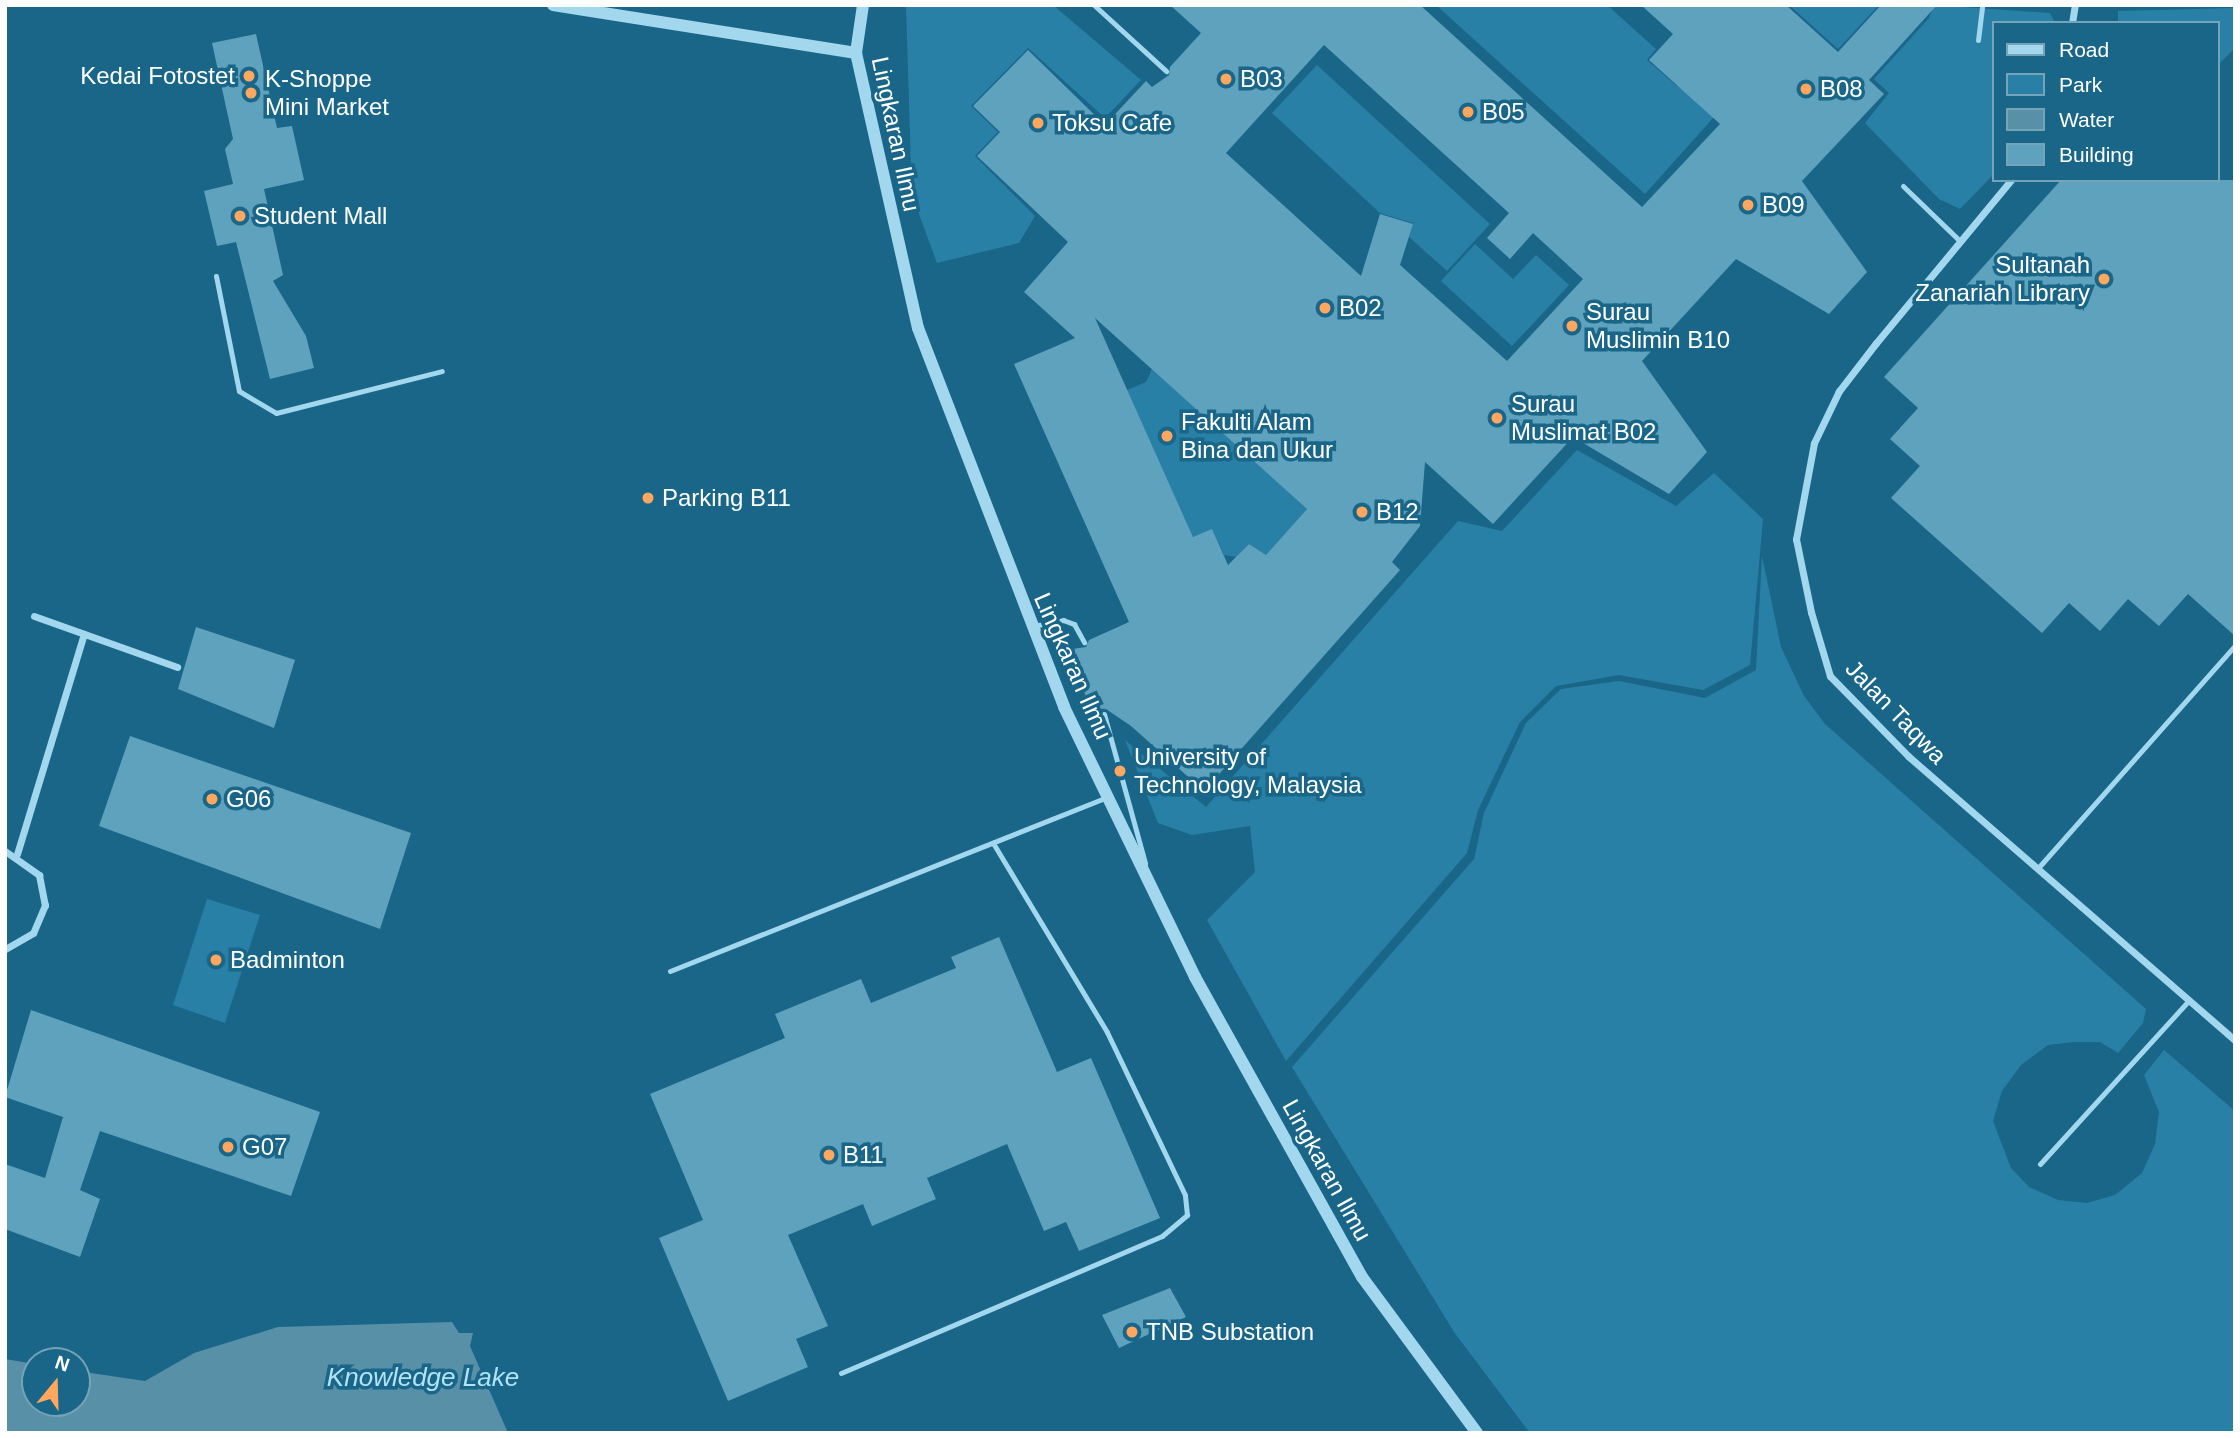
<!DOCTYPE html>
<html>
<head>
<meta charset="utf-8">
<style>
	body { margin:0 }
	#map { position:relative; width:2240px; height:1438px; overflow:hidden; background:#196689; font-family:Helvetica,sans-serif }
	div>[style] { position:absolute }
	.green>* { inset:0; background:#2980a6 }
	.water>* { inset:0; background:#5890a8 }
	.building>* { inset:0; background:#5fa2be }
	.service>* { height:5px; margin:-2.5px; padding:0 2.5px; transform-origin:2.5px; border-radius:2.5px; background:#a2d7ed }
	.minor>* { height:7px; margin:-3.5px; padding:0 3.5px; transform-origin:3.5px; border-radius:3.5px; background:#a2d7ed }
	.tertiary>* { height:12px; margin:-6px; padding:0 6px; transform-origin:6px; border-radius:6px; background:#a2d7ed }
	.dots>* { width:19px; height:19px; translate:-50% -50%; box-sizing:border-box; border:4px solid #196689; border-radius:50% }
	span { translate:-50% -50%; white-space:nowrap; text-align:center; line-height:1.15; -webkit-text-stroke:7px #196689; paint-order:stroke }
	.poi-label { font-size:24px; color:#fff }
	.right { translate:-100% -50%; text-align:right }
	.left { translate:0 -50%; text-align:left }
	.street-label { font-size:24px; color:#fff }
	.water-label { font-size:26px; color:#b1e2f6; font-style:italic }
	.frame { position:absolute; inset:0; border:7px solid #fff; pointer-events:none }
	.legend { position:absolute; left:1992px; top:21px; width:228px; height:161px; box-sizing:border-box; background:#196689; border:2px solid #75a3b8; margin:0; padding:9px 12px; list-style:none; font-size:21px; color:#fff }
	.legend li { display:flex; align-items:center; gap:14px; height:35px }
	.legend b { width:35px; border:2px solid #75a3b8 }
	.north { position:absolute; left:21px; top:1347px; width:70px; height:70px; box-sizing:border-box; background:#196689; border:2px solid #75a3b8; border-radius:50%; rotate:19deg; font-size:19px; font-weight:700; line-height:28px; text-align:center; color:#fff }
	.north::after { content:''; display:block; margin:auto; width:24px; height:32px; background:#ffa75e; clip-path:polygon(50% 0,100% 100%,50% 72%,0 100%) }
</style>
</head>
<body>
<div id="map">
	<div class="green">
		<i style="clip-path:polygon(906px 5px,1053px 5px,1141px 80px,1105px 118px,1028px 48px,971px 106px,998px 132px,975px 156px,1035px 216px,1019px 243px,937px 263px,919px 214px,911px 168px)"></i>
		<i style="clip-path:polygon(1436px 5px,1607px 5px,1656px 49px,1647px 60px,1677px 86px,1686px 76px,1722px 108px,1645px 194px)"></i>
		<i style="clip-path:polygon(1789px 5px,1879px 5px,1838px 49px)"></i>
		<i style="clip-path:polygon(1934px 5px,2050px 13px,2055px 23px,1993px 23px,1993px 175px,1960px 209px,1939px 199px,1865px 123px,1889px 93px,1874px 79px,1929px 18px)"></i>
		<i style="clip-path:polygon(2235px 8px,2235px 48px,2217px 66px,2217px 23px,2118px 23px,2118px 11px)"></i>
		<i style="clip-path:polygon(1317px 65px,1490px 224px,1447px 271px,1409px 237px,1413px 223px,1380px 213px,1272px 113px)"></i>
		<i style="clip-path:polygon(1475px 244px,1513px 279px,1536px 255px,1569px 285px,1512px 346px,1441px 281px)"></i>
		<i style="clip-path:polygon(1152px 369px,1307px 509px,1266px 555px,1249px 544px,1236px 557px,1224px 555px,1212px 530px,1193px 537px,1127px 390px,1146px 382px)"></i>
		<i style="clip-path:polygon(1577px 450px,1676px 506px,1714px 473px,1763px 519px,1750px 665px,1703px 690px,1619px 675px,1556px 686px,1520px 722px,1478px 810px,1467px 853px,1286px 1061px,1207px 920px,1255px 872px,1250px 826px,1192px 835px,1158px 823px,1125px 740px,1206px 807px,1458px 521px,1502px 531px)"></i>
		<i style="clip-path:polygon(1762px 556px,1781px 647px,1804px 696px,1825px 724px,2146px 1009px,2143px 1023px,2118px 1053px,2100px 1042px,2073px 1042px,2048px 1045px,2021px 1065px,2002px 1091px,1993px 1121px,2011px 1168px,2029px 1187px,2058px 1200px,2087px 1203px,2115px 1195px,2142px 1173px,2155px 1144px,2159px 1112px,2144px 1075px,2164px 1050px,2235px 1111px,2235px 1433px,1530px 1433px,1454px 1332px,1292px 1067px,1474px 859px,1484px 813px,1526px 723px,1561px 689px,1619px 681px,1705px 698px,1756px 670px)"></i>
		<i style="clip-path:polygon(207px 899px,260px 915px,225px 1023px,173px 1005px)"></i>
	</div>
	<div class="water">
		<i style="clip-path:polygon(452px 1322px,459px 1333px,473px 1333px,470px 1346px,508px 1433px,5px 1433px,5px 1359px,35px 1364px,35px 1403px,77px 1403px,77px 1371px,145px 1381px,194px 1353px,278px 1327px)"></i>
	</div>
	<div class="building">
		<i style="clip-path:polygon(evenodd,1170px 5px,1420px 5px,1642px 207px,1720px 124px,1649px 60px,1673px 34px,1641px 5px,1786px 5px,1838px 52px,1881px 5px,1937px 5px,1869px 80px,1884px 94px,1802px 181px,1867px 272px,1829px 314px,1736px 259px,1642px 361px,1707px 452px,1669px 494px,1573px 437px,1493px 524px,1425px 462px,1420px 526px,1392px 562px,1400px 570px,1204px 791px,1131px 726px,1106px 709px,1091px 708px,1066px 650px,1086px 647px,1089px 640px,1129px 622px,1014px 364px,1075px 338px,1024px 292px,1068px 242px,977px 156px,1000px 132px,973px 106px,1028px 50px,1105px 125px,1146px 81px,1152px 87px,1169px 75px,1170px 67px,1201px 33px,1170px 5px,1324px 45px,1509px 213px,1487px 238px,1510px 259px,1533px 233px,1583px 279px,1507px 361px,1400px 265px,1413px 224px,1380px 214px,1361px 276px,1226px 153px,1324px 45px,1170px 5px,1095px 318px,1307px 509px,1266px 555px,1249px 544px,1228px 565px,1212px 529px,1193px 537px,1095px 318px)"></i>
		<i style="clip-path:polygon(256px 34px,277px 128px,292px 126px,304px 180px,264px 189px,283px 275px,273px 281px,306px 336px,314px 368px,270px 379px,236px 242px,217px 246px,204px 191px,233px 184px,225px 149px,233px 139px,212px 43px)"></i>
		<i style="clip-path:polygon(2061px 180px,2235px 180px,2235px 636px,2188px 594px,2159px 626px,2128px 599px,2100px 631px,2069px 603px,2042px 633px,1891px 498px,1920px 466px,1890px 439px,1918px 408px,1884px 377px)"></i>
		<i style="clip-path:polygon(196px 627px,295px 660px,274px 728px,178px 689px)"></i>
		<i style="clip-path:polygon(130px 736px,411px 833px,380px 929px,99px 826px)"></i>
		<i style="clip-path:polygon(999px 937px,1057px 1072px,1091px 1058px,1160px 1218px,1079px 1251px,1066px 1222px,1044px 1231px,1007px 1144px,927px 1178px,936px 1199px,872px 1226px,863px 1204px,788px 1235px,828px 1326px,796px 1339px,808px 1367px,728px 1401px,659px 1238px,703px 1220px,650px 1094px,785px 1038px,775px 1014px,861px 979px,871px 1003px,956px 968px,951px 957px)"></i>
		<i style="clip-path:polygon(31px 1010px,320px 1112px,291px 1196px,100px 1131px,80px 1190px,100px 1199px,80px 1257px,5px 1229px,5px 1164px,45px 1178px,63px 1117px,5px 1097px)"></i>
		<i style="clip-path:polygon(1170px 1288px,1186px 1317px,1119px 1348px,1102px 1315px)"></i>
	</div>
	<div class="service">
		<i style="left:1094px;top:5px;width:98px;rotate:42.5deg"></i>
		<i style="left:1978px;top:40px;width:35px;rotate:-83deg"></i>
		<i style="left:1903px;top:186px;width:79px;rotate:44deg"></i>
		<i style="left:216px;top:276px;width:117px;rotate:78.7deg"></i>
		<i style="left:239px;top:391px;width:43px;rotate:30.7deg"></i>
		<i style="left:276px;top:413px;width:171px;rotate:-14.2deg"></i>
		<i style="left:1033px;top:626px;width:31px;rotate:-11deg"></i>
		<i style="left:1063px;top:620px;width:12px;rotate:20deg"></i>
		<i style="left:1074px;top:624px;width:21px;rotate:61deg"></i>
		<i style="left:1104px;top:714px;width:155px;rotate:74.6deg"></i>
		<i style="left:2038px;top:868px;width:298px;rotate:-48.5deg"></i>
		<i style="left:670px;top:971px;width:470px;rotate:-21.7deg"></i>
		<i style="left:2040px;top:1164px;width:222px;rotate:-47.7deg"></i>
		<i style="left:841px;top:1373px;width:349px;rotate:-23.1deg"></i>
		<i style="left:1162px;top:1236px;width:33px;rotate:-40deg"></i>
		<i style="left:1187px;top:1215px;width:20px;rotate:-96deg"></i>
		<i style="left:1185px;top:1195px;width:181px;rotate:-115.6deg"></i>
		<i style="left:1107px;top:1032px;width:221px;rotate:-121.1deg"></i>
	</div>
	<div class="minor">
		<i style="left:2072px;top:23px;width:18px;rotate:-81deg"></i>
		<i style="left:2011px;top:180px;width:212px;rotate:129.6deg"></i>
		<i style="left:1876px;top:343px;width:61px;rotate:127.6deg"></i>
		<i style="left:1839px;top:391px;width:58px;rotate:115.7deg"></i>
		<i style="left:1814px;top:443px;width:98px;rotate:100.6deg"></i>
		<i style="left:1796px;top:539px;width:75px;rotate:78.4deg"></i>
		<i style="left:1811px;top:612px;width:67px;rotate:73.5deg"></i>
		<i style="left:1830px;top:676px;width:112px;rotate:45.7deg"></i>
		<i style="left:1908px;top:756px;width:433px;rotate:41deg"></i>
		<i style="left:34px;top:616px;width:152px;rotate:19.6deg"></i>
		<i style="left:5px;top:851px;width:42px;rotate:35.2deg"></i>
		<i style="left:39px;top:875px;width:31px;rotate:79deg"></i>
		<i style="left:45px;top:905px;width:30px;rotate:113deg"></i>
		<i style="left:33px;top:933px;width:32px;rotate:150deg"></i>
		<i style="left:17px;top:854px;width:230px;rotate:-73.1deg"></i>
	</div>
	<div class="tertiary">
		<i style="left:553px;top:5px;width:307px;rotate:9deg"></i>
		<i style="left:863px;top:5px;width:49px;rotate:98.3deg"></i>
		<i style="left:856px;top:53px;width:282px;rotate:77.3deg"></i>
		<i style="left:918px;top:328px;width:406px;rotate:68.9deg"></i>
		<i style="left:1064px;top:707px;width:300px;rotate:64.1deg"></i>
		<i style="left:1195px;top:977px;width:343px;rotate:60.9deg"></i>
		<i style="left:1362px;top:1277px;width:194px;rotate:53.6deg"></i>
	</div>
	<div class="dots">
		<i style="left:249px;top:76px;background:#ffa75e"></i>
		<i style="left:1226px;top:79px;background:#ffa75e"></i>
		<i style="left:1806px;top:89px;background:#ffa75e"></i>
		<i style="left:251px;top:93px;background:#ffa75e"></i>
		<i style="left:1468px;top:112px;background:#ffa75e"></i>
		<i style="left:1038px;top:123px;background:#ffa75e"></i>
		<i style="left:1748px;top:205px;background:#ffa75e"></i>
		<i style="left:240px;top:216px;background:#ffa75e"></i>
		<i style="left:2104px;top:279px;background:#ffa75e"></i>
		<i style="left:1325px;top:308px;background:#ffa75e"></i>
		<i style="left:1572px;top:326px;background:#ffa75e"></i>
		<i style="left:1497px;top:418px;background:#ffa75e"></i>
		<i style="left:1167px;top:436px;background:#ffa75e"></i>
		<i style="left:648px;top:498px;background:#ffa75e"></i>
		<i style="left:1362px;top:512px;background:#ffa75e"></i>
		<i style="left:1120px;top:771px;background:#ffa75e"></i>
		<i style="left:212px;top:799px;background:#ffa75e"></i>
		<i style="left:216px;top:960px;background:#ffa75e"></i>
		<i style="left:228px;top:1147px;background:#ffa75e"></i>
		<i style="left:829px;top:1155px;background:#ffa75e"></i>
		<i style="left:1132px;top:1332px;background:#ffa75e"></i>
	</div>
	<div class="poi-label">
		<span class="right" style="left:235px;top:76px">Kedai Fotostet</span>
		<span class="left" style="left:265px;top:93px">K-Shoppe<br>Mini Market</span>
		<span class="left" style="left:1240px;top:79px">B03</span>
		<span class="left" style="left:1820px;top:89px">B08</span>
		<span class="left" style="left:1482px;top:112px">B05</span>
		<span class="left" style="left:1052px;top:123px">Toksu Cafe</span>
		<span class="left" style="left:1762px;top:205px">B09</span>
		<span class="left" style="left:254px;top:216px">Student Mall</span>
		<span class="right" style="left:2090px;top:279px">Sultanah<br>Zanariah Library</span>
		<span class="left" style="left:1339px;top:308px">B02</span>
		<span class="left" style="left:1586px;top:326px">Surau<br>Muslimin B10</span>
		<span class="left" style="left:1511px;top:418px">Surau<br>Muslimat B02</span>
		<span class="left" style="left:1181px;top:436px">Fakulti Alam<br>Bina dan Ukur</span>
		<span class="left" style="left:662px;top:498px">Parking B11</span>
		<span class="left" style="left:1376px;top:512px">B12</span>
		<span class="left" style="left:1134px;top:771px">University of<br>Technology, Malaysia</span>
		<span class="left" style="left:226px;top:799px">G06</span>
		<span class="left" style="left:230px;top:960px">Badminton</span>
		<span class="left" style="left:242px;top:1147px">G07</span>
		<span class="left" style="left:843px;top:1155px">B11</span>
		<span class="left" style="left:1146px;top:1332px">TNB Substation</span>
	</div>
	<div class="street-label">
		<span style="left:896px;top:134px;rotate:78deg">Lingkaran Ilmu</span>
		<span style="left:1073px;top:666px;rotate:66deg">Lingkaran Ilmu</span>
		<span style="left:1896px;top:712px;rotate:46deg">Jalan Taqwa</span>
		<span style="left:1327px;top:1170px;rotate:61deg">Lingkaran Ilmu</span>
	</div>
	<div class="water-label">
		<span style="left:423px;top:1378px">Knowledge Lake</span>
	</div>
	<div class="frame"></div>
	<ul class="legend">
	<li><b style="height:9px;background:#a2d7ed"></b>Road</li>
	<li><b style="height:19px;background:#2980a6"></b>Park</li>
	<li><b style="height:19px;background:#5890a8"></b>Water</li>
	<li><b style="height:19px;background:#5fa2be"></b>Building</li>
	</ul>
	<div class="north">N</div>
</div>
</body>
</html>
